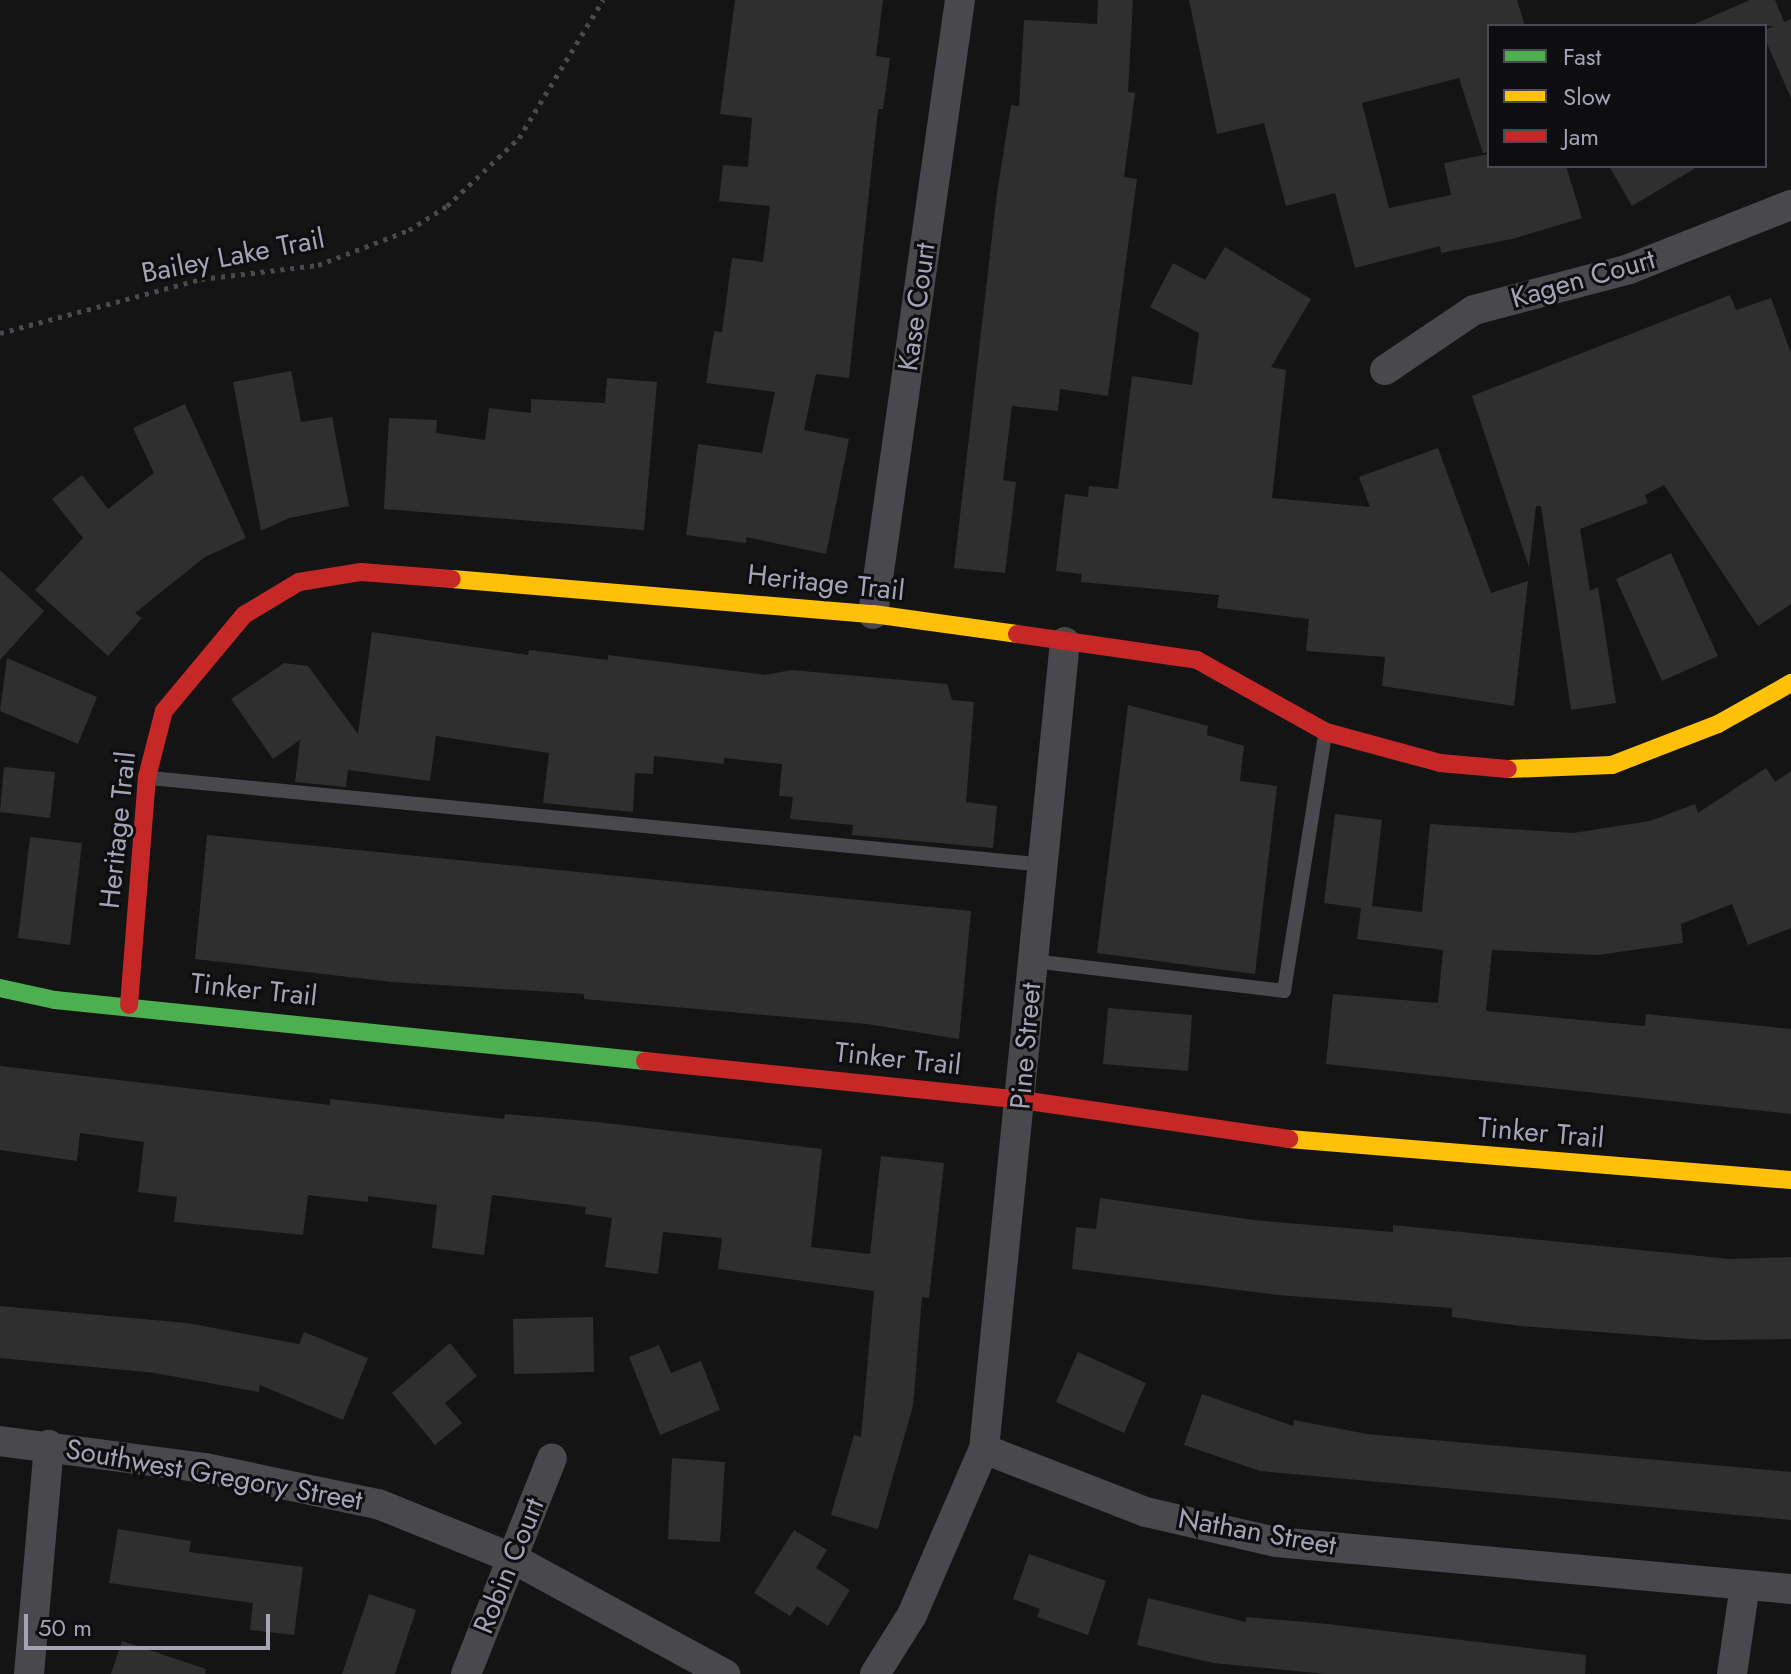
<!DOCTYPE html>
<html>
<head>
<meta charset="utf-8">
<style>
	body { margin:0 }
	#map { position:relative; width:1791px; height:1674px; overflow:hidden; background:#141414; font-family:Jost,sans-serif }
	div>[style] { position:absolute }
	.building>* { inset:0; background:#2f2f30 }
	.path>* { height:5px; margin-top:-2.5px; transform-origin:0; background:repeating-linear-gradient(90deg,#494a4f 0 4px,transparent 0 10px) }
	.lane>* { height:14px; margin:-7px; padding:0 7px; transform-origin:7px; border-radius:7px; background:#48484d }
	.street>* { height:30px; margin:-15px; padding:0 15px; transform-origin:15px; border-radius:15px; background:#48484d }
	.fast>* { height:18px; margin:-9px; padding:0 9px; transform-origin:9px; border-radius:9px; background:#4caf50 }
	.slow>* { height:18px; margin:-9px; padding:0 9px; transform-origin:9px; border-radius:9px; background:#ffc107 }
	.jam>* { height:18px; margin:-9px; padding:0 9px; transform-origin:9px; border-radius:9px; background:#c62828 }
	span { translate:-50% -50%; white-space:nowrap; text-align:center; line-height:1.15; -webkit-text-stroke:6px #0e0e10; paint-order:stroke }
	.street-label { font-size:28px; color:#a3a5b7 }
	.legend { position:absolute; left:1487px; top:24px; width:280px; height:144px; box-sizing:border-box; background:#0e0e10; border:2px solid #4a4a53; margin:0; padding:10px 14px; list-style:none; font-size:24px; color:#a3a5b7 }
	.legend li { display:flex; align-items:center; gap:16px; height:40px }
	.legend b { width:40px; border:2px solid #4a4a53 }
	.scale { position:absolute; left:24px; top:1614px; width:246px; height:36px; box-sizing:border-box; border:4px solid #a3a5b7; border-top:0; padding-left:10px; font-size:24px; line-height:28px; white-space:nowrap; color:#a3a5b7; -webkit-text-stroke:6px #0e0e10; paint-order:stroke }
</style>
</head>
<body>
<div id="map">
	<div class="building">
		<i style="clip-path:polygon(735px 0,883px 0,876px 56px,890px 58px,883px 109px,878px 109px,849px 378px,816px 374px,804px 430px,849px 439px,826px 554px,746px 537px,746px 543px,686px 535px,698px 444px,762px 453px,775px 392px,706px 383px,714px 331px,722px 332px,732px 258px,763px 262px,770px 206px,719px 201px,723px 165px,748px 167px,752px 118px,720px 114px)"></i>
		<i style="clip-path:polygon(1098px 0,1133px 0,1128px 92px,1135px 93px,1124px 177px,1137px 179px,1108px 396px,1060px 389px,1058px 411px,1012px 406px,1003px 480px,1016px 482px,1005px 573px,954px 568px,997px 193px,1011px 105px,1019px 106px,1024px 20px,1097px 24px)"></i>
		<i style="clip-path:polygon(1189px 0,1517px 0,1525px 26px,1489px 26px,1489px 152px,1483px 153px,1459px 78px,1362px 103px,1389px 208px,1451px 195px,1444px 163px,1489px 154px,1489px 166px,1566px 166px,1582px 218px,1512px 239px,1441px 253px,1440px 246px,1355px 268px,1335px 193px,1286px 206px,1264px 123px,1217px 134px)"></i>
		<i style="clip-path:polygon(1750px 0,1775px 0,1784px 22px,1791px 19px,1791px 98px,1765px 39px,1765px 30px,1774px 26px,1690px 26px)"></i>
		<i style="clip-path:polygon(1609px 166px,1699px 166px,1632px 206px)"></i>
		<i style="clip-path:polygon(1225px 247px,1311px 299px,1271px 367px,1286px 370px,1272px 498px,1370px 507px,1359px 477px,1438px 448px,1491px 593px,1528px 581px,1514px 706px,1382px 686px,1385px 657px,1306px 651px,1309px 619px,1217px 608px,1219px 595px,1081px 582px,1082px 574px,1056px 571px,1065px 494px,1088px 497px,1089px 486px,1118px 489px,1132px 376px,1192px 385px,1199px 333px,1150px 307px,1173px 263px,1205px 280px)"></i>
		<i style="clip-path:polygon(1730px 295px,1736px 310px,1771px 298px,1791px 353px,1791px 604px,1758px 626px,1664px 485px,1645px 495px,1648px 503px,1580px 529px,1590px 591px,1598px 587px,1616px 703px,1571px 710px,1541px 506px,1536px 506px,1529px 567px,1472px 396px)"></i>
		<i style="clip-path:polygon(291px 371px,301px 422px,332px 417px,349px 506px,289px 518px,261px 531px,233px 382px)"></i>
		<i style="clip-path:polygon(607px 378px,657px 382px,644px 530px,384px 509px,389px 418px,437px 420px,436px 433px,485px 440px,489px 408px,531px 413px,531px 399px,605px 403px)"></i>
		<i style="clip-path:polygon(185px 404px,246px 538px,205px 557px,135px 613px,142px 618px,108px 656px,35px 590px,83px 538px,52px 499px,82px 475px,108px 509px,154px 473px,133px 428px)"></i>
		<i style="clip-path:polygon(1671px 553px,1718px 656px,1662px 681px,1616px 579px)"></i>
		<i style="clip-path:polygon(0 570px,44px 611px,0 660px)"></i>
		<i style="clip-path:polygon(372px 632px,528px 655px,529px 650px,608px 660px,608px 655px,765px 675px,791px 670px,947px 684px,952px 700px,974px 702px,966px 802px,997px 806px,993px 848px,852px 835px,853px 825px,790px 819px,793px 797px,779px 796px,782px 764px,724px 758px,724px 764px,654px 756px,653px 774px,635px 773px,633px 812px,543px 803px,549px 753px,436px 736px,430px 781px,348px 770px,346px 787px,295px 782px,300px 740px,273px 759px,231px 699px,284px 663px,308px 666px,358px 734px)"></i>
		<i style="clip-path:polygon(7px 658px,97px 697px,78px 744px,0 711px)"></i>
		<i style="clip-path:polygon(1128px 705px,1208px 726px,1207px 735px,1244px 746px,1240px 781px,1277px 786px,1255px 974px,1097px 953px)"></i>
		<i style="clip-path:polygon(4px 767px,55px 772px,50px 818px,0 812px)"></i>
		<i style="clip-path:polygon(1766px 768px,1775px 782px,1791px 771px,1791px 928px,1748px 945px,1732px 904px,1681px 924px,1683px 943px,1597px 955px,1492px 950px,1486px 1011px,1645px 1026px,1646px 1014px,1791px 1029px,1791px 1114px,1326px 1064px,1333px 994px,1438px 1003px,1443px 950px,1357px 939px,1361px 908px,1324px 903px,1335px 814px,1382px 820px,1372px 906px,1422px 912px,1430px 824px,1573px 833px,1650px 821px,1695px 804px,1698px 813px)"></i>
		<i style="clip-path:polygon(207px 835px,971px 911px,959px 1039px,867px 1024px,584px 999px,584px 994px,392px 982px,195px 959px)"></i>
		<i style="clip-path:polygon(30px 837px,82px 843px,70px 945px,18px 938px)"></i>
		<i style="clip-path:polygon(1108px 1008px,1192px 1015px,1188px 1071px,1103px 1064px)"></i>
		<i style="clip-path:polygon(0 1066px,330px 1105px,330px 1099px,504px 1119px,505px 1114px,597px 1122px,822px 1149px,811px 1247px,870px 1254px,881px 1156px,944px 1163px,929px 1298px,922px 1297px,913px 1406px,878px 1529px,831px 1515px,854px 1435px,861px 1437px,874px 1291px,718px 1269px,722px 1238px,663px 1232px,658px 1274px,605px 1267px,612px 1218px,585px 1214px,586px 1207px,492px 1195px,484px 1255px,432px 1248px,437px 1205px,368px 1196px,368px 1202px,308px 1195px,303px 1235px,174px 1222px,177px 1197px,138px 1192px,144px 1142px,80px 1133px,77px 1161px,0 1150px)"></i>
		<i style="clip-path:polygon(1100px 1198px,1254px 1220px,1393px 1232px,1393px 1225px,1730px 1259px,1791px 1257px,1791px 1339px,1705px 1340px,1521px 1326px,1452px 1317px,1452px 1308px,1277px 1295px,1072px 1269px,1076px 1227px,1096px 1229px)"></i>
		<i style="clip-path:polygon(0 1306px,187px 1323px,299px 1344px,304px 1332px,368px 1358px,343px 1420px,260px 1385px,259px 1392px,155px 1373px,0 1358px)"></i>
		<i style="clip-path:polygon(593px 1317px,594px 1372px,514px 1374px,513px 1319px)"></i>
		<i style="clip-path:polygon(450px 1343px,477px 1376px,445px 1403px,462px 1423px,435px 1445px,392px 1393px)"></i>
		<i style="clip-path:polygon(659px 1345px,671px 1373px,701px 1361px,720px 1410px,660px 1435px,629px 1357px)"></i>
		<i style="clip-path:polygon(1078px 1352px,1146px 1383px,1124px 1433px,1056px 1402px)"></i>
		<i style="clip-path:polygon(1202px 1394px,1293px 1426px,1294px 1420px,1367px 1434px,1791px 1472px,1791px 1520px,1260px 1471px,1184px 1445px)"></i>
		<i style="clip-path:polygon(672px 1458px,725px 1462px,720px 1542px,668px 1539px)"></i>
		<i style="clip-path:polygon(118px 1529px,191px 1541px,189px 1552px,303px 1567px,294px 1635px,250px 1630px,253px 1603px,109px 1583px)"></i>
		<i style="clip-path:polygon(794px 1530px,827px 1550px,816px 1568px,850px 1590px,828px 1626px,797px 1606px,790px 1616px,754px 1593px)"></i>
		<i style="clip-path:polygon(1029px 1554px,1106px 1581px,1088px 1635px,1037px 1617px,1040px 1609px,1013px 1599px)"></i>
		<i style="clip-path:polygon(369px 1594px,416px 1610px,395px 1674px,342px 1674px)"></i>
		<i style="clip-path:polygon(1148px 1598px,1246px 1622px,1246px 1617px,1328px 1624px,1586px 1655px,1585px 1674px,1326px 1674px,1213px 1663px,1137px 1645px)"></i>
		<i style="clip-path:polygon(122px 1641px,206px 1669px,205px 1674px,111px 1674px)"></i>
	</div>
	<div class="path">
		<i style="left:0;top:333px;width:208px;rotate:-15deg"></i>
		<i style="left:201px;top:279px;width:118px;rotate:-6.8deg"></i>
		<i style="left:318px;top:265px;width:97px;rotate:-21deg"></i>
		<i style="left:409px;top:230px;width:45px;rotate:-32.3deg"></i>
		<i style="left:447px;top:206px;width:99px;rotate:-43.4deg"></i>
		<i style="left:519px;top:138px;width:162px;rotate:-58.7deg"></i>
	</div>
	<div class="lane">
		<i style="left:150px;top:778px;width:899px;rotate:5.55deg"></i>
		<i style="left:1033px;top:961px;width:253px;rotate:6.8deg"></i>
		<i style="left:1284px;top:991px;width:258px;rotate:-80.9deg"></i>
	</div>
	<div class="street">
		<i style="left:1385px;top:370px;width:107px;rotate:-34deg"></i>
		<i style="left:1474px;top:310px;width:160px;rotate:-14.8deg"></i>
		<i style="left:1629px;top:269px;width:174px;rotate:-21.6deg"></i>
		<i style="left:873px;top:614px;width:620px;rotate:-81.94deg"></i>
		<i style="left:0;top:1441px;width:207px;rotate:7.5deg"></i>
		<i style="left:205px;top:1468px;width:177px;rotate:11.8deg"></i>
		<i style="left:378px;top:1504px;width:144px;rotate:21.9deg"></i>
		<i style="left:512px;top:1558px;width:243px;rotate:28.6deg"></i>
		<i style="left:984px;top:1449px;width:174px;rotate:21.3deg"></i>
		<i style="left:1146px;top:1512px;width:133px;rotate:13deg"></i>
		<i style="left:1276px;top:1542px;width:517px;rotate:5.21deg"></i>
		<i style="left:29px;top:1674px;width:230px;rotate:-85deg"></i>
		<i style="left:466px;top:1674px;width:232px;rotate:-68.3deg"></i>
		<i style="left:875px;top:1674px;width:70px;rotate:-57.9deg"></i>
		<i style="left:912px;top:1615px;width:181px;rotate:-66.6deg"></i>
		<i style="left:984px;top:1449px;width:811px;rotate:-84.27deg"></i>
		<i style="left:1732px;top:1674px;width:90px;rotate:-81.7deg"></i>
	</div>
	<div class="fast">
		<i style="left:0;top:988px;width:56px;rotate:12.3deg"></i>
		<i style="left:55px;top:1000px;width:593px;rotate:5.9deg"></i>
	</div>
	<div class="slow">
		<i style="left:452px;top:579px;width:422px;rotate:4.8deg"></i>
		<i style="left:873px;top:614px;width:145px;rotate:7.9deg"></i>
		<i style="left:1508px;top:769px;width:104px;rotate:-2.2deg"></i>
		<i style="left:1612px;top:765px;width:114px;rotate:-21.1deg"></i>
		<i style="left:1718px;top:724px;width:84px;rotate:-29.3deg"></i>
		<i style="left:1289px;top:1139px;width:504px;rotate:4.67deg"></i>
	</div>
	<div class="jam">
		<i style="left:1017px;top:634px;width:182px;rotate:8.2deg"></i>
		<i style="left:1197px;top:660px;width:148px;rotate:29.2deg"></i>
		<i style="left:1326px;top:732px;width:118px;rotate:15.2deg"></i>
		<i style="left:1440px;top:763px;width:68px;rotate:5deg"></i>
		<i style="left:129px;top:1005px;width:229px;rotate:-85.5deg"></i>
		<i style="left:147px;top:777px;width:68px;rotate:-75.6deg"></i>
		<i style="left:164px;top:711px;width:125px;rotate:-50.2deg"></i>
		<i style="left:244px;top:615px;width:64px;rotate:-31deg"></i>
		<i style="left:299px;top:582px;width:63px;rotate:-9.2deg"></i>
		<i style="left:361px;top:572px;width:91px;rotate:4.4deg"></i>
		<i style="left:645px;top:1061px;width:379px;rotate:5.9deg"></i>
		<i style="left:1022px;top:1100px;width:270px;rotate:8.3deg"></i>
	</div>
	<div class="street-label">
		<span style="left:233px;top:256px;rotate:-11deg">Bailey Lake Trail</span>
		<span style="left:1583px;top:279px;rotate:-16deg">Kagen Court</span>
		<span style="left:917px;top:307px;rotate:-82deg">Kase Court</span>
		<span style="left:826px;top:583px;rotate:6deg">Heritage Trail</span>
		<span style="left:118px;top:830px;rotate:-84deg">Heritage Trail</span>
		<span style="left:254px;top:990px;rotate:6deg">Tinker Trail</span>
		<span style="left:1026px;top:1046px;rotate:-85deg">Pine Street</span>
		<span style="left:898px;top:1059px;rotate:6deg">Tinker Trail</span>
		<span style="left:1541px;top:1133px;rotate:5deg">Tinker Trail</span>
		<span style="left:214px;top:1475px;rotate:10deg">Southwest Gregory Street</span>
		<span style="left:1257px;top:1532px;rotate:10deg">Nathan Street</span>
		<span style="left:509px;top:1566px;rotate:-68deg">Robin Court</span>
	</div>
	<ul class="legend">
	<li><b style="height:10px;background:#4caf50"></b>Fast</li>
	<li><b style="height:10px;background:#ffc107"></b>Slow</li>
	<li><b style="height:10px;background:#c62828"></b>Jam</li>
	</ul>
	<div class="scale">50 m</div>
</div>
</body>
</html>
